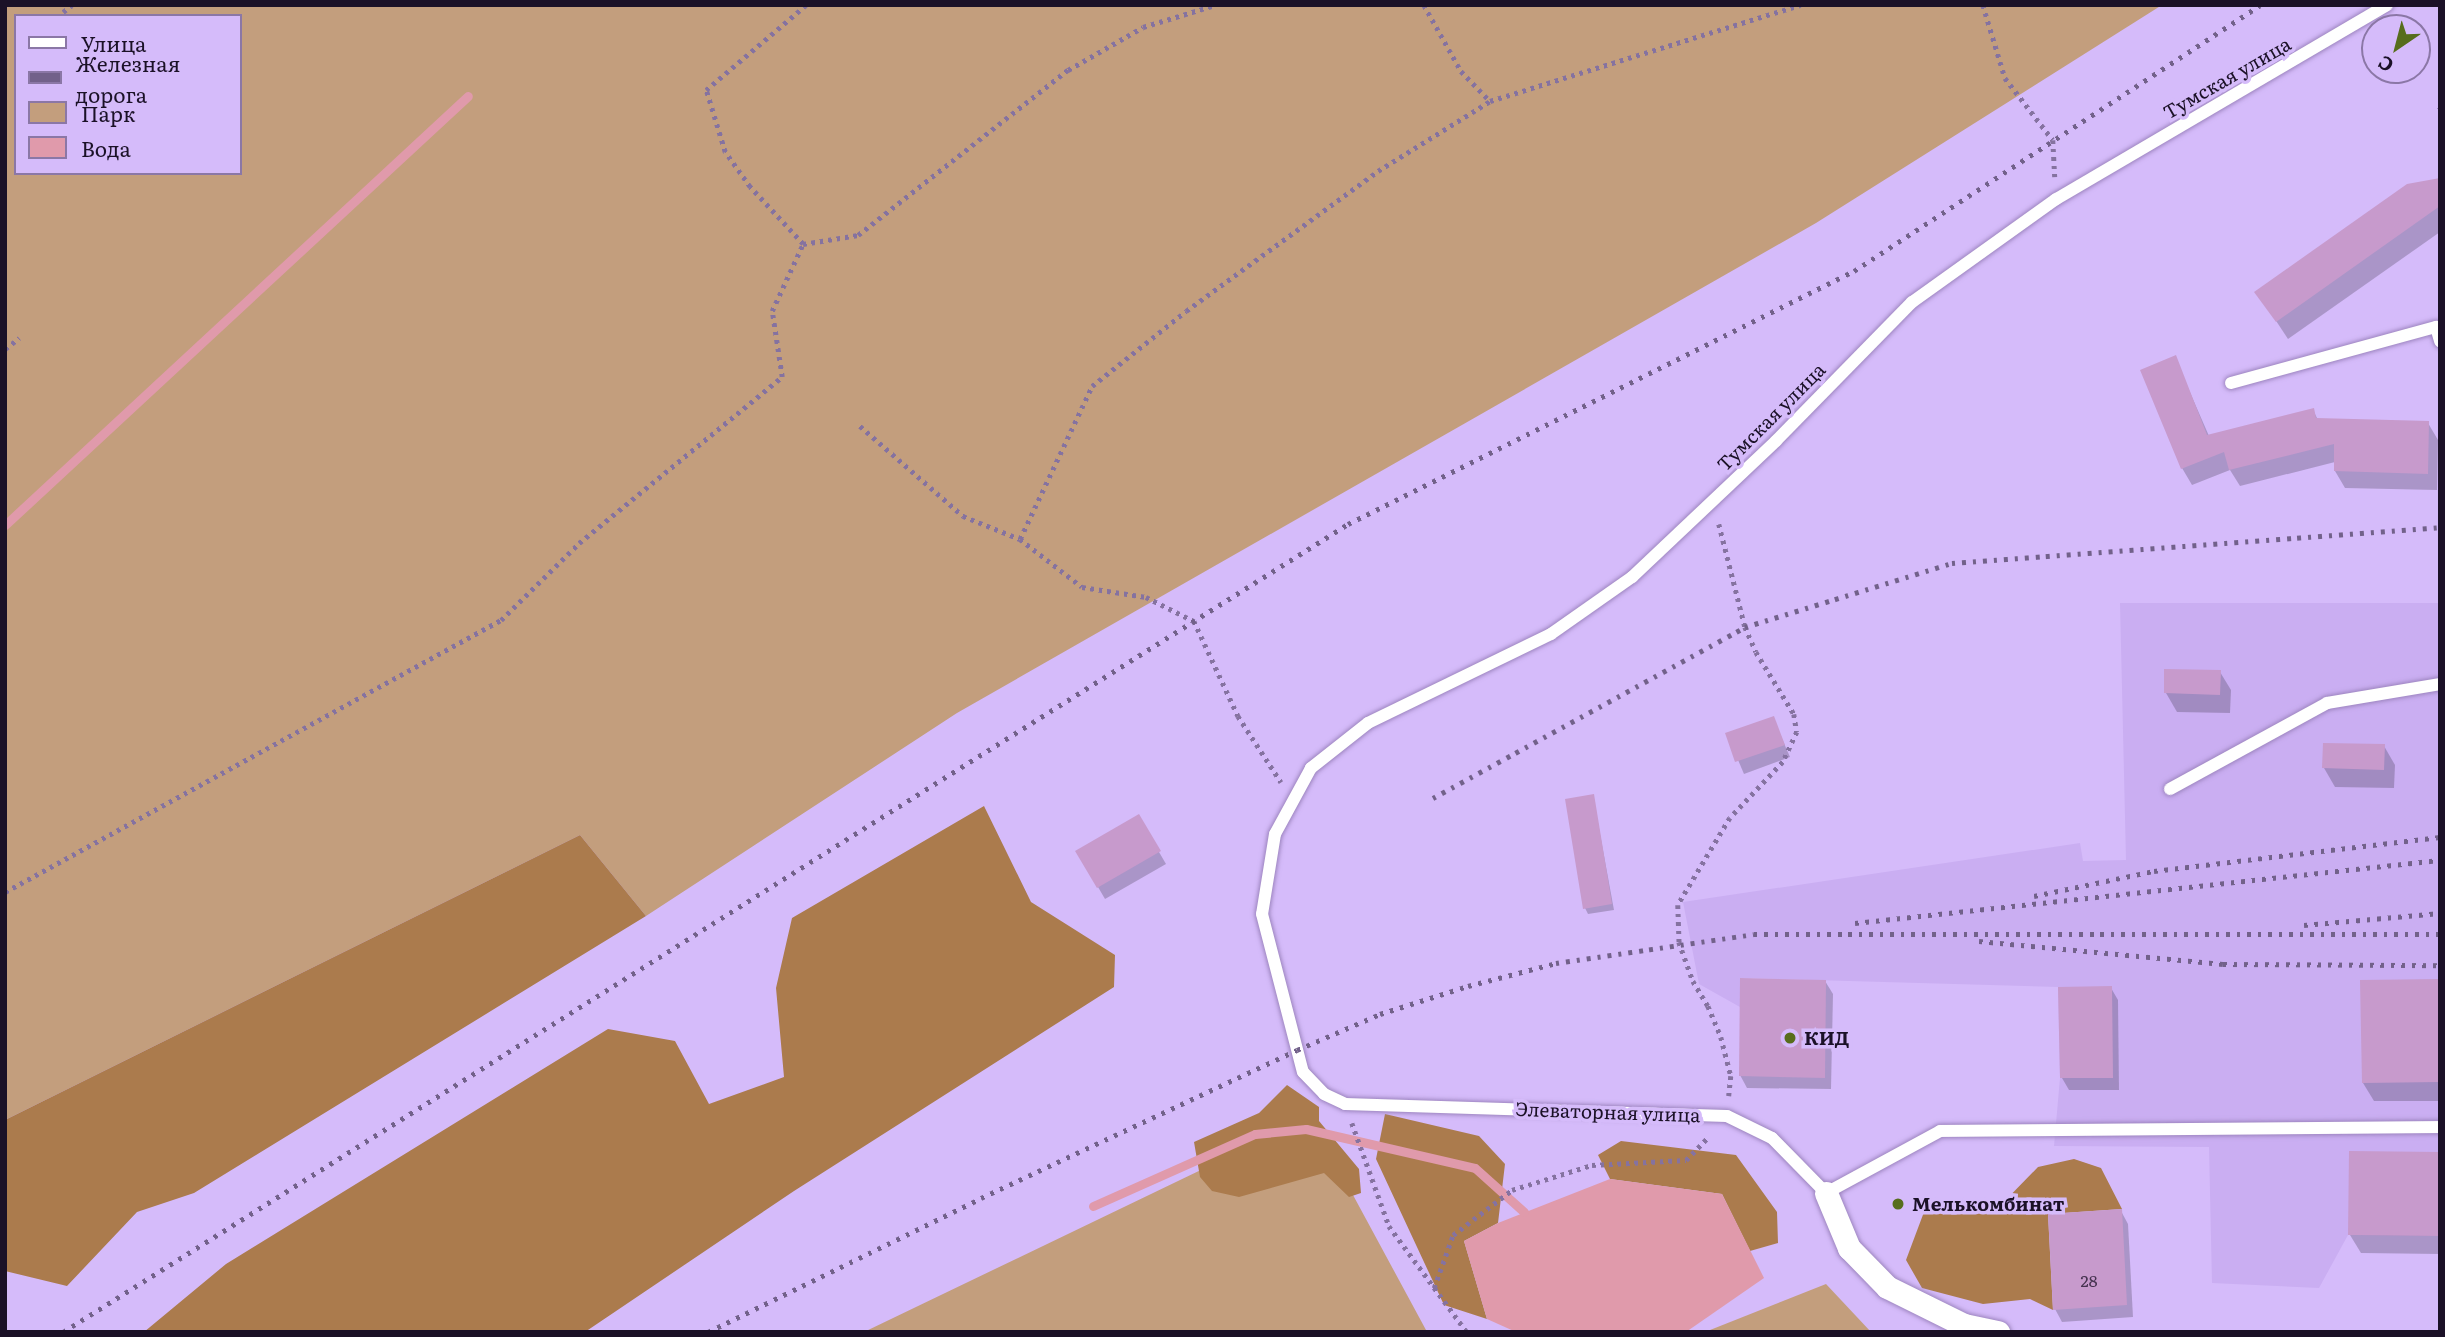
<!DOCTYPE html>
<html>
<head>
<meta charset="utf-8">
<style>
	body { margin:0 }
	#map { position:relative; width:2445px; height:1337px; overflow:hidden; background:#d5bbfa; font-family:Literata,serif }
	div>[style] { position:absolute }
	.built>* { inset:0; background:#caaef2 }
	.green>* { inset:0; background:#c39e7d }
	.forest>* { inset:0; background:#ab7b4d }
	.water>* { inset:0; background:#e09aab }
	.shadow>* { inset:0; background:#0003 }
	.stream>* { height:9px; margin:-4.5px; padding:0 4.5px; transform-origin:4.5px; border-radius:4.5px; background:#e09aab }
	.building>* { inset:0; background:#c79acc }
	.path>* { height:4.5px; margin-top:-2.25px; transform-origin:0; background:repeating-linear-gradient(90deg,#8572a0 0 3.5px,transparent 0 8.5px) }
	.roads { filter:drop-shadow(0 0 2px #9d85bf) drop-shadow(0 0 2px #9d85bf) }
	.service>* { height:12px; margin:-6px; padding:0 6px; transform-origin:6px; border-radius:6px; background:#fff }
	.minor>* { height:23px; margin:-11.5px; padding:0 11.5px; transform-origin:11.5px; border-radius:11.5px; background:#fff }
	.rail>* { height:5px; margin-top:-2.5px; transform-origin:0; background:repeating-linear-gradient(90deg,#72618a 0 3.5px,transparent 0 10.5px) }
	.dots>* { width:19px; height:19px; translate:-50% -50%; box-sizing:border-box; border:4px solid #d5bbfa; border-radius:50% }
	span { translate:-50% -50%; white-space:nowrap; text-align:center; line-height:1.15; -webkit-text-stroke:7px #d5bbfa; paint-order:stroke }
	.number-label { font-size:16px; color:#463350 }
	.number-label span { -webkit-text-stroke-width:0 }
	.street-label { font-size:19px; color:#1b1127 }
	.poi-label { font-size:19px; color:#1b1127; font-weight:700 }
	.left { translate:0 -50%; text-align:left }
	.frame { position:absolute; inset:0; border:7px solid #1b1127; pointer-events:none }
	.legend { position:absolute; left:14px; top:14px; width:228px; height:161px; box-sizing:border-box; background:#d5bbfa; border:2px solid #8b77a6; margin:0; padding:9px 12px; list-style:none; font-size:21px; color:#1b1127 }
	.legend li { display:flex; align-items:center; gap:14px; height:35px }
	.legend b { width:35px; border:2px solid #8b77a6 }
	.north { position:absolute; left:2361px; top:14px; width:70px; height:70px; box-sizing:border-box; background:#d5bbfa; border:2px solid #8b77a6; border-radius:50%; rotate:215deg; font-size:19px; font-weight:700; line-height:28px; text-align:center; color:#1b1127 }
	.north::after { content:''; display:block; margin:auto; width:24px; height:32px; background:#576d1c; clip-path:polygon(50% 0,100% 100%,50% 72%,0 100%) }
</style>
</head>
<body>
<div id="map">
	<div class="built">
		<i style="clip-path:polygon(2120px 603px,2440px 603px,2440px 1236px,2348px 1235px,2319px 1288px,2212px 1283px,2209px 1147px,2054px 1146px,2060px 1078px,2058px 987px,1741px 978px,1740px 1007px,1699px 984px,1683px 902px,2080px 843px,2083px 861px,2126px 860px)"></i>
	</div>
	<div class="green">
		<i style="clip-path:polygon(evenodd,5px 5px,2162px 5px,1816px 223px,957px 713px,646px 916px,580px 835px,5px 1120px,5px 5px,16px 16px,240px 16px,240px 173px,16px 173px,16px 16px)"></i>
		<i style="clip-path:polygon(1282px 1131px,1333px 1158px,1426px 1330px,1432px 1332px,864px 1332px)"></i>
		<i style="clip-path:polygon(1826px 1284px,1871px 1332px,1705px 1332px)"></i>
	</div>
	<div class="forest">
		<i style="clip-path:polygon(984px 806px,1031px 902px,1115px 955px,1114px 987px,794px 1191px,585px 1332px,144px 1332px,226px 1264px,608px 1029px,675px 1041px,709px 1104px,784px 1077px,776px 988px,792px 918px)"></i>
		<i style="clip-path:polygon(580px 835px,646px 916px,194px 1193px,137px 1212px,67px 1286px,5px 1271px,5px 1120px)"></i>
		<i style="clip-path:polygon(1287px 1085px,1319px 1107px,1319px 1121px,1359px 1169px,1361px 1193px,1349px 1197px,1324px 1173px,1239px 1197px,1212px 1191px,1200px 1177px,1194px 1142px,1259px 1113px)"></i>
		<i style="clip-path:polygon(1385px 1114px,1479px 1136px,1505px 1164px,1498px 1223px,1464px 1241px,1487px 1319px,1444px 1305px,1376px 1159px)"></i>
		<i style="clip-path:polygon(1621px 1141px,1736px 1155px,1777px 1212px,1778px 1243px,1750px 1251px,1722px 1194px,1610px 1179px,1598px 1155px)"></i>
		<i style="clip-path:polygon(2074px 1159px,2101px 1168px,2122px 1209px,2048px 1214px,2053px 1310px,2030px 1299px,1983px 1304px,1922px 1288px,1906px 1260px,1927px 1204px,1996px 1210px,2038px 1167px)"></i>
	</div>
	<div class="water">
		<i style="clip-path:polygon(1610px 1179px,1722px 1194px,1764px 1278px,1686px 1332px,1516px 1332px,1487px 1319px,1464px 1241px,1498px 1223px)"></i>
	</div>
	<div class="shadow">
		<i style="clip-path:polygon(2440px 179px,2440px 232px,2288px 339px,2257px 292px)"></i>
		<i style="clip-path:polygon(2175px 358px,2209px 436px,2313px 410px,2318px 420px,2428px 423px,2438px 440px,2437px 490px,2345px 488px,2335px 471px,2335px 462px,2240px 486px,2230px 470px,2192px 485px,2182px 468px)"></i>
		<i style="clip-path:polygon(2220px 672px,2231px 690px,2230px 713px,2177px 712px,2166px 693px)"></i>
		<i style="clip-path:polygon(1773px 718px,1790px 757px,1744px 774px,1727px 734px)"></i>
		<i style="clip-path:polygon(2384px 746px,2395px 765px,2394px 788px,2335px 787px,2324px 768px)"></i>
		<i style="clip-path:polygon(1593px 796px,1614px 910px,1588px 914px,1585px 908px)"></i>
		<i style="clip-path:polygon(1138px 816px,1166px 864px,1105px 899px,1077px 851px)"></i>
		<i style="clip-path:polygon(1825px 981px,1833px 994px,1831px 1089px,1747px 1088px,1740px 1075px)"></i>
		<i style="clip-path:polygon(2440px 981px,2440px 1101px,2374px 1101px,2363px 1083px)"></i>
		<i style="clip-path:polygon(2111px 988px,2118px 1000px,2119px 1090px,2069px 1090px,2062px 1078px)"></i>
		<i style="clip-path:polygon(2440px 1154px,2440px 1254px,2361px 1253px,2350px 1235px)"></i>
		<i style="clip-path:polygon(2121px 1211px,2128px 1224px,2133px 1317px,2062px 1322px,2055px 1309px)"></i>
	</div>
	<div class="stream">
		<i style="left:5px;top:525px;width:631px;rotate:-42.82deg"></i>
		<i style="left:1093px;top:1206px;width:177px;rotate:-24deg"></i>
		<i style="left:1255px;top:1134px;width:51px;rotate:-5.6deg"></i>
		<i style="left:1306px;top:1129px;width:173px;rotate:13deg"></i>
		<i style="left:1475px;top:1168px;width:66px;rotate:41.9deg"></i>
	</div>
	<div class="building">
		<i style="clip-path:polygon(2440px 178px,2440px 206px,2276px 322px,2254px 292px,2407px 184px)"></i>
		<i style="clip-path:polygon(2176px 355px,2207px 435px,2314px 408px,2316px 418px,2429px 421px,2428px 474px,2334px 471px,2334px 444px,2229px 470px,2224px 452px,2181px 469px,2140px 370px)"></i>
		<i style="clip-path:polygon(2164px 669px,2221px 670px,2220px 695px,2164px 693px)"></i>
		<i style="clip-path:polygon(1774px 716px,1785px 745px,1735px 762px,1725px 733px)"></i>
		<i style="clip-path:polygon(2323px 743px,2385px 744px,2384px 770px,2322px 768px)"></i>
		<i style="clip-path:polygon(1594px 794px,1612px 904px,1583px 909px,1565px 799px)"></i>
		<i style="clip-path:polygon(1139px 814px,1161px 851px,1097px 888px,1075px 851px)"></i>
		<i style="clip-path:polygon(1740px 978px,1826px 980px,1825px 1078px,1739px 1076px)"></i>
		<i style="clip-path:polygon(2440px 979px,2440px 1082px,2362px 1083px,2360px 980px)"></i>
		<i style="clip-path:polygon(2112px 986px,2113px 1078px,2060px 1078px,2058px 987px)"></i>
		<i style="clip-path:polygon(2349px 1151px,2440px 1152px,2440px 1236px,2348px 1235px)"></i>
		<i style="clip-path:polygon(2122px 1209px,2127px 1305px,2053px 1310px,2048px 1214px)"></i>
	</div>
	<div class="path">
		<i style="left:1424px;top:5px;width:76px;rotate:60.7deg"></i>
		<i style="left:1461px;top:71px;width:42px;rotate:46deg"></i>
		<i style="left:1490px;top:101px;width:325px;rotate:-17.2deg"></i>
		<i style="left:1983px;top:5px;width:76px;rotate:73.2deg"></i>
		<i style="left:2005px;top:78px;width:78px;rotate:52.3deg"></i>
		<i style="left:2053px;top:140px;width:37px;rotate:87deg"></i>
		<i style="left:63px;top:12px;width:11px;rotate:-38deg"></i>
		<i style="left:803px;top:244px;width:78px;rotate:-132.9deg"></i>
		<i style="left:750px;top:187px;width:43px;rotate:-125.5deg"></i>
		<i style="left:725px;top:152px;width:65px;rotate:-107deg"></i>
		<i style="left:706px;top:90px;width:131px;rotate:-40.4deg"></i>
		<i style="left:5px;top:349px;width:18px;rotate:-38deg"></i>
		<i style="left:860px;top:426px;width:137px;rotate:41.1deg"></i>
		<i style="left:963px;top:516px;width:61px;rotate:22deg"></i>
		<i style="left:1020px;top:539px;width:78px;rotate:37.7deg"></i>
		<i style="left:1082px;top:587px;width:65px;rotate:8.9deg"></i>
		<i style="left:1146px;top:597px;width:54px;rotate:26.6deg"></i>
		<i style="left:1194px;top:621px;width:105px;rotate:65.1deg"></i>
		<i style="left:1238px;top:716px;width:79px;rotate:56.9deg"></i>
		<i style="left:1719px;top:524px;width:106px;rotate:75.8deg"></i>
		<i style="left:1745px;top:627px;width:27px;rotate:66deg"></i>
		<i style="left:1756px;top:652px;width:73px;rotate:58.5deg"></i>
		<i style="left:1794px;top:714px;width:18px;rotate:81deg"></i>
		<i style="left:1797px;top:732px;width:33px;rotate:115deg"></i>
		<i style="left:1783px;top:762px;width:77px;rotate:133.4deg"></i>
		<i style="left:1730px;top:818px;width:101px;rotate:120.9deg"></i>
		<i style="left:1678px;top:905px;width:37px;rotate:88deg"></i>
		<i style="left:1679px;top:942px;width:41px;rotate:70.3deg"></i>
		<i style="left:1693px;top:981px;width:29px;rotate:59deg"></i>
		<i style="left:1708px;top:1006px;width:34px;rotate:67deg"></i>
		<i style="left:1721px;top:1037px;width:40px;rotate:75.6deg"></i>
		<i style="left:1731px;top:1076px;width:20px;rotate:96deg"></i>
		<i style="left:1020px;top:539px;width:169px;rotate:-64.8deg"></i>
		<i style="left:1092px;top:386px;width:120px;rotate:-38.6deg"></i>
		<i style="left:1186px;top:311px;width:238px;rotate:-36.1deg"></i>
		<i style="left:1378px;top:171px;width:132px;rotate:-32deg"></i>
		<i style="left:5px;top:892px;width:566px;rotate:-28.74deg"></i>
		<i style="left:501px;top:620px;width:110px;rotate:-44.6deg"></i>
		<i style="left:579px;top:543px;width:262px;rotate:-39.3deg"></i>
		<i style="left:782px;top:377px;width:67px;rotate:-98.6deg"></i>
		<i style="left:772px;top:311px;width:74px;rotate:-65.2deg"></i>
		<i style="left:803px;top:244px;width:56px;rotate:-9.3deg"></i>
		<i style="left:858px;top:235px;width:267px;rotate:-38.2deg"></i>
		<i style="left:1068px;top:70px;width:86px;rotate:-29.8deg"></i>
		<i style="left:1143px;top:27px;width:75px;rotate:-17deg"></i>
		<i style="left:1352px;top:1123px;width:109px;rotate:70.2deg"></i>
		<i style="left:1389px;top:1226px;width:132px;rotate:53.7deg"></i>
		<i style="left:1434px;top:1288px;width:56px;rotate:-70.3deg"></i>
		<i style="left:1453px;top:1235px;width:74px;rotate:-37.3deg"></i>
		<i style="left:1512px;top:1190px;width:84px;rotate:-17.4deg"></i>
		<i style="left:1592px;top:1165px;width:94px;rotate:-3deg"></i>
		<i style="left:1686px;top:1160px;width:33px;rotate:-46deg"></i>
	</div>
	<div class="roads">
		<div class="service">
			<i style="left:2387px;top:5px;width:384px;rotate:149.6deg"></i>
			<i style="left:2056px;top:199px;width:177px;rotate:144.4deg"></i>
			<i style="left:1912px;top:302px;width:194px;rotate:134.4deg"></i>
			<i style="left:1776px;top:441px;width:198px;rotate:136.6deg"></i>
			<i style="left:1632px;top:577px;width:99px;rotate:144.9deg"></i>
			<i style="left:1551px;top:634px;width:203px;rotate:154.1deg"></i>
			<i style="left:1368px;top:723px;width:73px;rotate:141.7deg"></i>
			<i style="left:1311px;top:768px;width:75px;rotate:118.6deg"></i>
			<i style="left:1275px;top:834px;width:81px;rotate:99.2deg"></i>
			<i style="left:1262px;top:914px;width:163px;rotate:75.5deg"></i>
			<i style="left:1303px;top:1072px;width:30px;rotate:46deg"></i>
			<i style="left:1324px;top:1094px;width:23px;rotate:25deg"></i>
			<i style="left:1345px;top:1104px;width:382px;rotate:1.8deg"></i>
			<i style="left:1727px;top:1116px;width:50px;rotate:26.1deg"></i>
			<i style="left:1772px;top:1138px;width:77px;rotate:45.5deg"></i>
			<i style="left:1826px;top:1193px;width:130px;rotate:-28.5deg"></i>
			<i style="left:1940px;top:1131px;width:500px;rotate:-0.46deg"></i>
			<i style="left:2231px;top:383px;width:213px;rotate:-15.3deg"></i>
			<i style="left:2436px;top:327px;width:15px;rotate:74deg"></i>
			<i style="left:2170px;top:789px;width:179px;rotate:-28.7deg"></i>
			<i style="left:2327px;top:703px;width:115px;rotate:-9.5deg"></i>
		</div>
		<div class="minor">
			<i style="left:1826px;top:1193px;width:60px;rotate:67.3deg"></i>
			<i style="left:1849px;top:1248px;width:54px;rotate:45.7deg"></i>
			<i style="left:1887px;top:1287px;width:86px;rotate:26.3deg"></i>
			<i style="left:1964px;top:1325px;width:35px;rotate:12deg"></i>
		</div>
	</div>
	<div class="rail">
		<i style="left:2439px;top:110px;width:1px;rotate:-45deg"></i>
		<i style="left:1433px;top:798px;width:356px;rotate:-28.7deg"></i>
		<i style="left:1745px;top:627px;width:217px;rotate:-17.2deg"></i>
		<i style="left:1952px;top:563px;width:489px;rotate:-4.2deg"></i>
		<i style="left:2034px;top:896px;width:123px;rotate:-11.8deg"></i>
		<i style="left:2154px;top:871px;width:288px;rotate:-6.8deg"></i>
		<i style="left:1855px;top:923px;width:588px;rotate:-6.15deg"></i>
		<i style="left:2304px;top:925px;width:137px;rotate:-5deg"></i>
		<i style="left:1979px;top:941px;width:245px;rotate:5.4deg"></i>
		<i style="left:2223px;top:964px;width:217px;rotate:0.3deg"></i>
		<i style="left:63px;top:1332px;width:1518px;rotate:-32.16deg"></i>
		<i style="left:1348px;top:524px;width:566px;rotate:-26.57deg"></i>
		<i style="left:1854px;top:271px;width:485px;rotate:-33.2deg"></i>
		<i style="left:708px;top:1332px;width:304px;rotate:-26.1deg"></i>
		<i style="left:981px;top:1198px;width:349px;rotate:-25.1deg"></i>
		<i style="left:1297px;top:1050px;width:90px;rotate:-23.4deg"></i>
		<i style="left:1380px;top:1014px;width:92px;rotate:-17.7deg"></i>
		<i style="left:1468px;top:986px;width:91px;rotate:-14.6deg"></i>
		<i style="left:1556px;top:963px;width:200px;rotate:-8.3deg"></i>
		<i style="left:1754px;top:934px;width:686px"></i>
	</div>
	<div class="dots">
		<i style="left:1790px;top:1038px;background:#576d1c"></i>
		<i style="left:1898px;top:1204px;background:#576d1c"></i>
	</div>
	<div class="number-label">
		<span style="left:2089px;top:1280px">28</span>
	</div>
	<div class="street-label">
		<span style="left:2227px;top:78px;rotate:-30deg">Тумская улица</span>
		<span style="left:1771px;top:417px;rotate:-45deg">Тумская улица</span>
		<span style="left:1608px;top:1112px;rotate:2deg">Элеваторная улица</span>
	</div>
	<div class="poi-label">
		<span class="left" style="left:1804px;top:1038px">КИД</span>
		<span class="left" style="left:1912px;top:1204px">Мелькомбинат</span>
	</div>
	<div class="frame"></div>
	<ul class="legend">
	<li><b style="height:9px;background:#fff"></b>Улица</li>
	<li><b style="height:9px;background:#72618a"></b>Железная дорога</li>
	<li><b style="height:19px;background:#c39e7d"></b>Парк</li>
	<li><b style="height:19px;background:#e09aab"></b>Вода</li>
	</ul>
	<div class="north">С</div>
</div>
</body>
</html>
